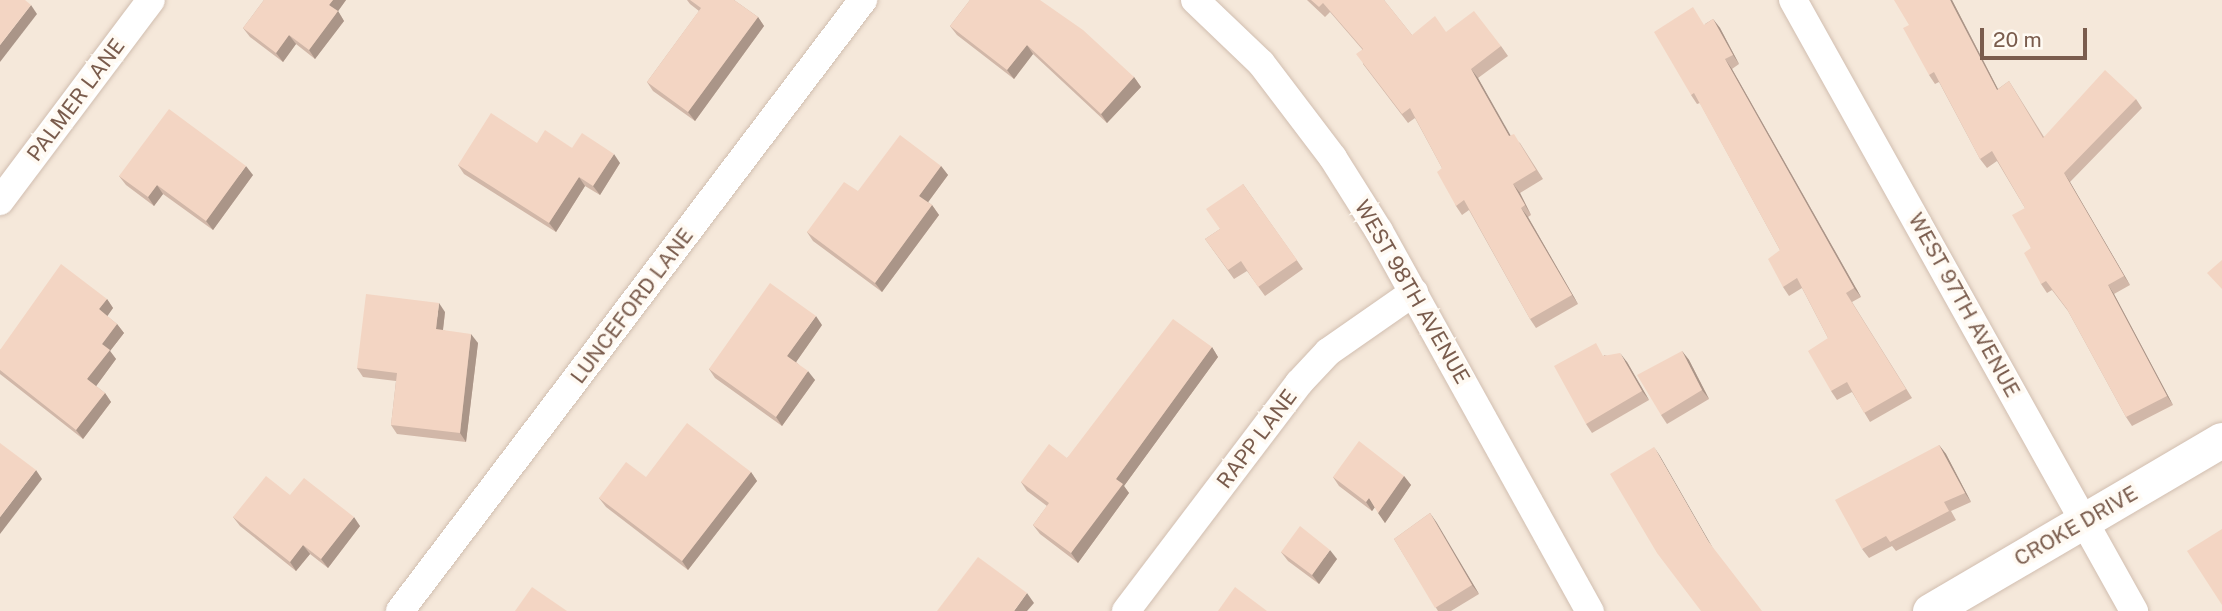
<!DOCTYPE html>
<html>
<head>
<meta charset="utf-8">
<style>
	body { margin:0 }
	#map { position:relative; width:2222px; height:611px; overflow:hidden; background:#fdf6ec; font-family:"Public Sans",sans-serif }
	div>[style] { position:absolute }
	.residential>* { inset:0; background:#f5e8da }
	.roads { filter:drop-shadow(0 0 2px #d1beb0) drop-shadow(0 0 2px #d1beb0) }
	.minor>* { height:28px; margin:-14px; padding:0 14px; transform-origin:14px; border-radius:14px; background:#fff }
	.tertiary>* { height:35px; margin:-17.5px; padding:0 17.5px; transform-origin:17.5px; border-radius:17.5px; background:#fff }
	.wall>* { inset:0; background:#d1b7a8 }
	.shaded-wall>* { inset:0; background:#aa9588 }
	.building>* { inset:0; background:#f3d5c3 }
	span { translate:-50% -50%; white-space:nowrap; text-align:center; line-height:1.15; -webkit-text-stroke:7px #fffaf3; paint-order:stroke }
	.street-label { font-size:21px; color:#7a5c4d }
	.scale { position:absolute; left:1980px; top:28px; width:107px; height:32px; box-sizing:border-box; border:4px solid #7a5c4d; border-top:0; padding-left:9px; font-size:21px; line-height:24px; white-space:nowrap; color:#7a5c4d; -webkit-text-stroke:5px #fffaf3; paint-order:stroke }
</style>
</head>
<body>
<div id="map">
	<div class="residential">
		<i style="clip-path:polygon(0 0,2222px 0,2222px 611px,0 611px)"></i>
	</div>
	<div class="roads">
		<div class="minor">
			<i style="left:1195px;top:0;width:91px;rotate:43.7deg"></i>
			<i style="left:1261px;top:63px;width:119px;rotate:52.8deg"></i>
			<i style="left:1333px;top:158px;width:86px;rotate:57.8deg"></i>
			<i style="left:1379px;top:231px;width:435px;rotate:61deg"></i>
			<i style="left:1793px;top:0;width:700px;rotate:60.83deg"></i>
			<i style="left:0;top:201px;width:251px;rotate:-53.1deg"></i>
			<i style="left:400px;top:611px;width:767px;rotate:-52.85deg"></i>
			<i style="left:1126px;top:611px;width:286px;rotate:-52.8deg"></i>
			<i style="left:1299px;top:383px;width:42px;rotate:-46.9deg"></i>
			<i style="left:1328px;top:352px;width:105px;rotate:-34.9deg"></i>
		</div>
		<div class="tertiary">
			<i style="left:1930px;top:611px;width:338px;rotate:-30.4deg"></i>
		</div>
	</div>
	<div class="wall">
		<i style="clip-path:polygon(264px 0,346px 0,338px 11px,344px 21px,315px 59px,296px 44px,283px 62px,250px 37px,243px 28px)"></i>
		<i style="clip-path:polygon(687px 0,734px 0,758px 17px,764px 26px,695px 121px,653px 91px,647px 82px,699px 11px,690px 4px)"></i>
		<i style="clip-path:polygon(970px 0,1134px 77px,1141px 87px,1107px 123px,1033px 54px,1014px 79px,957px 35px,950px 26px)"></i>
		<i style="clip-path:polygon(1307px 0,1384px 0,1412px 35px,1446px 32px,1501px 46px,1508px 56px,1478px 78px,1510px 136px,1520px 143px,1543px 179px,1520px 193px,1531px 215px,1528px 217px,1578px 304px,1536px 328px,1530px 319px,1469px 210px,1462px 215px,1456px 206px,1442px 168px,1415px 118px,1408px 123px,1363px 64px,1362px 49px,1330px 12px,1325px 17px)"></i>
		<i style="clip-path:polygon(1952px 0,1998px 89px,2009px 81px,2044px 137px,2136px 99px,2142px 108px,2070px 182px,2130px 285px,2114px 294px,2173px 405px,2132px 426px,2126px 417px,2068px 311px,2052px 290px,2047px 293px,2041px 284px,2031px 248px,2025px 208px,1997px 161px,1987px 168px,1980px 159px,1939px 82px,1935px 84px,1929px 75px)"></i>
		<i style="clip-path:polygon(1713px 19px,1720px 28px,1739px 64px,1732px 69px,1861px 297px,1852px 302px,1912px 398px,1870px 422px,1852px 392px,1837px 400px,1831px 391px,1828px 338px,1802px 288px,1789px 296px,1783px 287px,1780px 250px,1700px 103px,1697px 104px,1691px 95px,1705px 24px)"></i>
		<i style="clip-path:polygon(537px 143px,572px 148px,620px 163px,600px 195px,585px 186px,556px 232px,464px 174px,458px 165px)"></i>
		<i style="clip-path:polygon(941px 166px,948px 175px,928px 202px,932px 205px,939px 215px,882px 292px,813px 241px,807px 232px,858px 191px)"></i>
		<i style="clip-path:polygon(253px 175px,213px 230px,163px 194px,154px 206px,126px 185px,119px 176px)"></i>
		<i style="clip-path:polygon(1243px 184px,1303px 269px,1265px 296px,1247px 271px,1234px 279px,1205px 239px,1220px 229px)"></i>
		<i style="clip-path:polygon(107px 299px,113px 308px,107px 316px,117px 324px,124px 333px,110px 351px,116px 359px,96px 386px,105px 393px,111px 402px,83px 439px,0 374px,0 350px)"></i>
		<i style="clip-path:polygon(445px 312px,443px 330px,478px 343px,466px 442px,397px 434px,391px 425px,396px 381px,363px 377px,357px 368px)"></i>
		<i style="clip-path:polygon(822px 325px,796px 362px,815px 380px,782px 426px,715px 378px,709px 369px)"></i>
		<i style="clip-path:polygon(1212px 347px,1218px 357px,1124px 486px,1129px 493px,1078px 563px,1040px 534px,1033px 525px,1047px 506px,1027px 491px,1021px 482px,1067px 458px)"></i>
		<i style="clip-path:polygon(1682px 351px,1689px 360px,1709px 399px,1667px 424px,1661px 415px)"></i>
		<i style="clip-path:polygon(1604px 355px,1627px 362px,1649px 400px,1592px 433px,1586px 424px)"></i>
		<i style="clip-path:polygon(1939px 445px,1946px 454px,1971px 502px,1951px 511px,1956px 520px,1896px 551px,1892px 546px,1869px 558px,1862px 549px)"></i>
		<i style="clip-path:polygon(751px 472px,757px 481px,688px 570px,606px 507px,599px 498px,646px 477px)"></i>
		<i style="clip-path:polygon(1404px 476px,1411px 485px,1385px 523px,1375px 507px,1372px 511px,1339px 486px,1333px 477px)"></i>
		<i style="clip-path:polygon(290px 495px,360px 526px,328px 568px,310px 554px,296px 571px,240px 526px,233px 517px)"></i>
		<i style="clip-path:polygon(1430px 513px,1479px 594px,1451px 611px,1438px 611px,1394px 539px)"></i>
		<i style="clip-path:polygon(1281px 552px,1337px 559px,1319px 584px,1288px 561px)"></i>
	</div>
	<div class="shaded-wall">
		<i style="clip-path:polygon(333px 0,346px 0,336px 14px,329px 5px)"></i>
		<i style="clip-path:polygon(1950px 0,1952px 0,2003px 99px,1997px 90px)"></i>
		<i style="clip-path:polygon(31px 5px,37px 14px,0 62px,0 45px)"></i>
		<i style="clip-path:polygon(338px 11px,344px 21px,315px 59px,309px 50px)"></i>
		<i style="clip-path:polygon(758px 17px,764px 26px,695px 121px,688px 112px)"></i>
		<i style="clip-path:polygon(1713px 19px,1720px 28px,1739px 64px,1733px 55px)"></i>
		<i style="clip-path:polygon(289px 35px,296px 44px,283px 62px,276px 53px)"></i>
		<i style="clip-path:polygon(1027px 45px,1033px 54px,1014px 79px,1007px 70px)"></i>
		<i style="clip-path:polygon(1725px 59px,1732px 69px,1861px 297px,1854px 288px)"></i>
		<i style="clip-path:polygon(1471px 69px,1478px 78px,1516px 145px,1509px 136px)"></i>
		<i style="clip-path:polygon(1134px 77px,1141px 87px,1107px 123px,1101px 114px)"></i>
		<i style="clip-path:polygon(614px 154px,620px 163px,600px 195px,593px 186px)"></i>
		<i style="clip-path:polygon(246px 166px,253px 175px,213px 230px,206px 221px)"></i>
		<i style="clip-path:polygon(941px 166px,948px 175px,926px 205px,919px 196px)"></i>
		<i style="clip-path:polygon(2064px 173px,2070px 182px,2130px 285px,2124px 276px)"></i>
		<i style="clip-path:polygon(579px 177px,585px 186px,556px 232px,549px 223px)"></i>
		<i style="clip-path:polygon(1513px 184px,1520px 193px,1531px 215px,1525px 205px)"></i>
		<i style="clip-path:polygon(157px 185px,163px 194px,154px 206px,148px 197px)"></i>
		<i style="clip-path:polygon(932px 205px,939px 215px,882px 292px,875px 283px)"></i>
		<i style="clip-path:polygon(1521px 208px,1528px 217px,1578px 304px,1572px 295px)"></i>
		<i style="clip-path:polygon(2108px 285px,2114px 294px,2173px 405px,2167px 396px)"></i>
		<i style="clip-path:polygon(107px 299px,113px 308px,106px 318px,99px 309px)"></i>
		<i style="clip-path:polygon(439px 303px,445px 312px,442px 338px,436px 329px)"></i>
		<i style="clip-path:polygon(816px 316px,822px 325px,794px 365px,787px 356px)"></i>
		<i style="clip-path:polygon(117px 324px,124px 333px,110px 351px,116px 359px,94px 389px,87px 379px,102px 344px)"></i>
		<i style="clip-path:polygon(471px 334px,478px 343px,466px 442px,460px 433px)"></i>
		<i style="clip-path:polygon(1212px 347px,1218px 357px,1124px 486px,1129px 493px,1078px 563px,1071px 553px,1116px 479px)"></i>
		<i style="clip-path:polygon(1682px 351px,1689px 360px,1709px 399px,1702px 390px)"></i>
		<i style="clip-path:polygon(1620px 353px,1627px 362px,1649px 400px,1642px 391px)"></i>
		<i style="clip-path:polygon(808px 371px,815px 380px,782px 426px,776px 417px)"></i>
		<i style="clip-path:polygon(105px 393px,111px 402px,83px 439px,76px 430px)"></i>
		<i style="clip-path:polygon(1939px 445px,1946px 454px,1971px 502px,1965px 493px)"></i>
		<i style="clip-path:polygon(1654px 447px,1660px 456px,1714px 550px,1708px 541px)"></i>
		<i style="clip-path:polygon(36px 470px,42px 479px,0 534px,0 517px)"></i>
		<i style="clip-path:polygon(751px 472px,757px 481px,688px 570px,682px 561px)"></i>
		<i style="clip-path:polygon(1404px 476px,1411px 485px,1385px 523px,1378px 513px)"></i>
		<i style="clip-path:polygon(1369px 498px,1375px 507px,1372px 511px,1366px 502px)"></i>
		<i style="clip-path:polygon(1430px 513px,1437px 523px,1479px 594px,1472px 585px)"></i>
		<i style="clip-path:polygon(354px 517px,360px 526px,328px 568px,321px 559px)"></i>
		<i style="clip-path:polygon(303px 545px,310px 554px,296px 571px,290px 562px)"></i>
		<i style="clip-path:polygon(1330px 550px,1337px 559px,1319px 584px,1312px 575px)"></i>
		<i style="clip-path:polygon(1027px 593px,1034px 603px,1027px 611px,1014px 611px)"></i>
	</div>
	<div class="building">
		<i style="clip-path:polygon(0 0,25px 0,31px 5px,0 45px)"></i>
		<i style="clip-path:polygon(264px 0,333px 0,329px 5px,338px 11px,309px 50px,289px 35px,276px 53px,243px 28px)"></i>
		<i style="clip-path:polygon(690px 0,734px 0,758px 17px,688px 112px,647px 82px,701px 8px)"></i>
		<i style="clip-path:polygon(970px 0,1040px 0,1083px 30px,1134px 77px,1101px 114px,1027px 45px,1007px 70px,950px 26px)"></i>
		<i style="clip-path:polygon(1311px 0,1384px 0,1412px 35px,1435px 16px,1446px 32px,1474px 11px,1501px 46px,1471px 69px,1509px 136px,1514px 134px,1536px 170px,1513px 184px,1525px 205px,1521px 208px,1572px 295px,1530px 319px,1464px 200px,1456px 206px,1437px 172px,1442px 168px,1410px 108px,1402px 114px,1356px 54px,1363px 49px,1323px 3px,1319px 7px)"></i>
		<i style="clip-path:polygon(1894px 0,1950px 0,1997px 90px,2009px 81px,2043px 138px,2105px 70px,2136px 99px,2064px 173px,2124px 276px,2108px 285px,2167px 396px,2126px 417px,2067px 309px,2046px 281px,2041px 284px,2024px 253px,2031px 248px,2012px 215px,2025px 208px,1992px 151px,1980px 159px,1934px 72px,1929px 75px,1903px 28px,1909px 25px)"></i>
		<i style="clip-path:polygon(1693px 7px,1704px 25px,1713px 19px,1733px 55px,1725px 59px,1854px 288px,1846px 293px,1906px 389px,1864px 413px,1847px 382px,1831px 391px,1808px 351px,1828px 338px,1797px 278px,1783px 287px,1768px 259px,1780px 250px,1694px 93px,1691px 95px,1654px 32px)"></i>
		<i style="clip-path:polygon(169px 109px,246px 166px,206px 221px,157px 185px,148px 197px,119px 176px)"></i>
		<i style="clip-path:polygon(491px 113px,537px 143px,545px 130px,572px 148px,582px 133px,614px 154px,593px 186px,579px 177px,549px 223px,458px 165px)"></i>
		<i style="clip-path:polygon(900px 135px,941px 166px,919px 196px,932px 205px,875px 283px,807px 232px,844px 182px,858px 191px)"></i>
		<i style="clip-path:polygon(1243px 184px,1297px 260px,1258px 287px,1241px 261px,1228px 270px,1205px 239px,1220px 229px,1206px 209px)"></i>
		<i style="clip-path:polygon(2222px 260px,2222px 289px,2207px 273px)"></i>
		<i style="clip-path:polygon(61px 264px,107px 299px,99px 309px,117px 324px,102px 344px,110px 350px,87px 379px,105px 393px,76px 430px,0 370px,0 350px)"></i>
		<i style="clip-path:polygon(770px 283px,816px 316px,787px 356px,808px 371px,776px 417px,709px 369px)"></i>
		<i style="clip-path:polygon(366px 294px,439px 303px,436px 329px,471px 334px,460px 433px,391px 425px,397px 373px,357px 368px)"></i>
		<i style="clip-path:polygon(1173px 319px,1212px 347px,1116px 479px,1123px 484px,1071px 553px,1033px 525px,1049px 503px,1021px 482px,1049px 444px,1067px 458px)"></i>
		<i style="clip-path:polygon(1596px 343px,1603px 356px,1620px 353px,1642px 391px,1586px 424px,1554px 366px)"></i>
		<i style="clip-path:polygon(1682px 351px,1702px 390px,1661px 415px,1637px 375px)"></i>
		<i style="clip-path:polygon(687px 423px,751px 472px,682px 561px,599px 498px,626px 462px,646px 477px)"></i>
		<i style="clip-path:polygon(1359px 441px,1404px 476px,1378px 513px,1369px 498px,1366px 502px,1333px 477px)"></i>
		<i style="clip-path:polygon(0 443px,36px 470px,0 517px)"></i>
		<i style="clip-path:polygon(1939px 445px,1965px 493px,1944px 502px,1949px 511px,1890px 542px,1886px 536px,1862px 549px,1835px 500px)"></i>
		<i style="clip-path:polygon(1654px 447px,1708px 541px,1762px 611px,1701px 611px,1657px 553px,1610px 474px)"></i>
		<i style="clip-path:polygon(266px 476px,290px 495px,304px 478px,354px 517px,321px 559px,303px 545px,290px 562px,233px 517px)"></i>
		<i style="clip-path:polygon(1430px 513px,1472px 585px,1435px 608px,1394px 539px)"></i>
		<i style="clip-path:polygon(1300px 526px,1330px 550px,1312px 575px,1281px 552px)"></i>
		<i style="clip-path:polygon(2222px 529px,2222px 605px,2187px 551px)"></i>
		<i style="clip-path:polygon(978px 557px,1027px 593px,1014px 611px,937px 611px)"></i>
		<i style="clip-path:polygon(532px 587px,567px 611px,515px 611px)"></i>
		<i style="clip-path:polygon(1235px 587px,1267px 611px,1218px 611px)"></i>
	</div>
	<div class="street-label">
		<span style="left:76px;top:100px;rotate:-53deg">PALMER LANE</span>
		<span style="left:1412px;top:292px;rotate:60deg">WEST 98TH AVENUE</span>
		<span style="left:1964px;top:305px;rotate:61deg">WEST 97TH AVENUE</span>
		<span style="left:632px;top:306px;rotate:-53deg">LUNCEFORD LANE</span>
		<span style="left:1257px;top:439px;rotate:-53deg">RAPP LANE</span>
		<span style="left:2076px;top:526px;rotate:-30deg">CROKE DRIVE</span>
	</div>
	<div class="scale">20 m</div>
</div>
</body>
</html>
